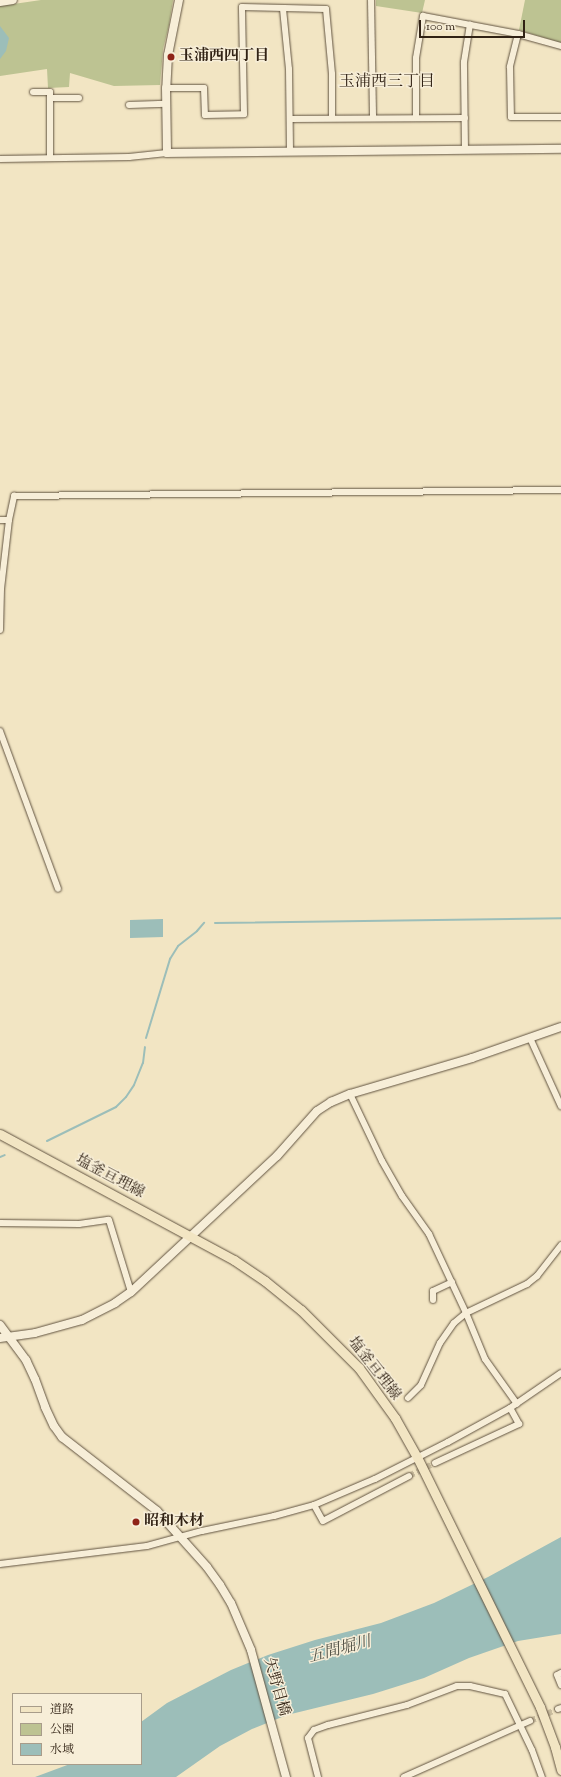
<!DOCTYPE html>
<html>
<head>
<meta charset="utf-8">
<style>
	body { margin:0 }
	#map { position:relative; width:561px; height:1777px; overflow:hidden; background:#f2e5c3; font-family:"Sorts Mill Goudy","Noto Serif JP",serif }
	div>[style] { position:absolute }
	.green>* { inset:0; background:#bdc392 }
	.water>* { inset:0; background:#9cbeb9 }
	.stream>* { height:2px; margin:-1px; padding:0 1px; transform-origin:1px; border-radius:1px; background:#9cbeb9 }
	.street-tunnel>* { height:6px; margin-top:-3px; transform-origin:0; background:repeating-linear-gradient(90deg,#cbbea0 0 6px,transparent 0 9px) }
	.roads { filter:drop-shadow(0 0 1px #615340) drop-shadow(0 0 1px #615340) }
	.street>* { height:6px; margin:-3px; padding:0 3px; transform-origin:3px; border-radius:3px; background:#f7eed8 }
	.secondary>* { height:8px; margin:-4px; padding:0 4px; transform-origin:4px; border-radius:4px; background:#f7eed8 }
	.primary>* { height:9px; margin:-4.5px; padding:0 4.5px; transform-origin:4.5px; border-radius:4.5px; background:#f2e5c3 }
	.dots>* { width:11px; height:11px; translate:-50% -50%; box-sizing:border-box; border:2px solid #f7eed8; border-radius:50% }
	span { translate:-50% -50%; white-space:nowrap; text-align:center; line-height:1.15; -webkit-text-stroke:3px #f7eed8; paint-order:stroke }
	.poi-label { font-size:15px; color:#312214; font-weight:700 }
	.left { translate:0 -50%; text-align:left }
	.street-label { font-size:15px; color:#312214 }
	.neighbourhood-label { font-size:16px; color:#312214 }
	.water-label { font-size:16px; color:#515146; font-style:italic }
	.legend { position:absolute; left:12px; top:1693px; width:130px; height:72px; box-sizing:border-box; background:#f7eed8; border:1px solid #a89c8a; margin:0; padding:5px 7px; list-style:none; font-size:12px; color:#312214 }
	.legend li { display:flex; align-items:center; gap:8px; height:20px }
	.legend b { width:20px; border:1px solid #a89c8a }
	.scale { position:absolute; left:419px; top:20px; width:106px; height:18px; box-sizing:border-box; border:2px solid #312214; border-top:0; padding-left:5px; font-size:12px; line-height:14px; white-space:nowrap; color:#312214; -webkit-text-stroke:3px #f7eed8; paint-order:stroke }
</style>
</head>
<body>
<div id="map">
	<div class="green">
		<i style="clip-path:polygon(41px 0,173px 0,169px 25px,163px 49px,160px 85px,114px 86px,70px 73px,69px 87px,48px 88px,47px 69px,0 76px,0 6px)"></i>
		<i style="clip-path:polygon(376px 0,425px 0,422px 13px,376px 6px)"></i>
		<i style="clip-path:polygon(525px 0,561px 0,561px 43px,519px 30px)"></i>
	</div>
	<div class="water">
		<i style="clip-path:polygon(0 26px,9px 38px,6px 51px,0 59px)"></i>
		<i style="clip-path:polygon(163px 919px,163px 937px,130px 938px,130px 920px)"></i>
		<i style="clip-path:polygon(561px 1537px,561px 1634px,518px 1641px,469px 1658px,424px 1678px,373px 1694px,287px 1715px,252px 1729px,220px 1746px,176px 1777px,35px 1777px,70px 1764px,141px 1764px,141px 1722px,167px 1703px,231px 1670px,268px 1655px,315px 1640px,381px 1623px,434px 1603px,488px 1577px)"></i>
	</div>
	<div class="stream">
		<i style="left:215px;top:923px;width:346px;rotate:-0.8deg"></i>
		<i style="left:146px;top:1038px;width:83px;rotate:-73.1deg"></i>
		<i style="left:170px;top:959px;width:15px;rotate:-58deg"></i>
		<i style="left:178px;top:946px;width:24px;rotate:-38deg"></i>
		<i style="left:197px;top:931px;width:11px;rotate:-49deg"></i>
		<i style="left:47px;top:1141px;width:77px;rotate:-26.2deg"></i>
		<i style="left:116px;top:1107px;width:14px;rotate:-45deg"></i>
		<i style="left:126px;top:1097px;width:14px;rotate:-56deg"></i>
		<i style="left:134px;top:1085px;width:24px;rotate:-68deg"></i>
		<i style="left:143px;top:1063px;width:16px;rotate:-83deg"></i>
		<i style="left:0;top:1157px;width:5px;rotate:-22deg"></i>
	</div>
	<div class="street-tunnel">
		<i style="left:409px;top:1476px;width:29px;rotate:-27deg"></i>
		<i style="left:530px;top:1721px;width:30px;rotate:-23deg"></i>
	</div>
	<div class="roads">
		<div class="street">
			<i style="left:371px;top:0;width:118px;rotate:89deg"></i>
			<i style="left:283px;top:9px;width:60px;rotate:84.3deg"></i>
			<i style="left:289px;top:69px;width:82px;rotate:89.3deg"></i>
			<i style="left:518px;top:34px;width:34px;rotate:104deg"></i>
			<i style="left:510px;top:67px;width:50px;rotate:88.9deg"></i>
			<i style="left:511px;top:117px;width:50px"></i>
			<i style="left:166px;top:88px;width:38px"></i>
			<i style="left:204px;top:88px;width:27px;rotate:88deg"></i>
			<i style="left:205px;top:115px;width:39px;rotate:-1deg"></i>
			<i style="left:244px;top:114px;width:107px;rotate:-91.1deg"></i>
			<i style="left:242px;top:7px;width:84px;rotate:1.4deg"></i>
			<i style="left:326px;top:9px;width:65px;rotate:84.7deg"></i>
			<i style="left:332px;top:74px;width:44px;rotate:90deg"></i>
			<i style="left:33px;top:92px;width:17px"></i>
			<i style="left:50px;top:92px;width:66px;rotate:90deg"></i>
			<i style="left:50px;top:98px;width:29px"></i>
			<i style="left:129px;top:105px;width:37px;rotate:-2deg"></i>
			<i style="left:416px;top:118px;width:60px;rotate:-90deg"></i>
			<i style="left:416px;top:58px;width:43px;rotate:-80.5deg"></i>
			<i style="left:423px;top:16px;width:97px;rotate:10.7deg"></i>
			<i style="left:518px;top:34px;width:45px;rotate:15.6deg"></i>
			<i style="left:290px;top:119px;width:175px;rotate:-0.3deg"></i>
			<i style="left:465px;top:150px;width:88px;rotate:-90.7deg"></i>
			<i style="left:464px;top:62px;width:38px;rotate:-81deg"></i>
			<i style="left:0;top:159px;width:129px;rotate:-0.9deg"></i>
			<i style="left:129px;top:157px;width:38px;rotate:-6deg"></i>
			<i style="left:0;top:520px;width:9px"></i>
			<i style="left:0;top:630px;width:41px;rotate:-88.6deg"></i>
			<i style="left:1px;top:589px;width:69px;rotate:-83.4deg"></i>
			<i style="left:9px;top:520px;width:25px;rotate:-78deg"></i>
			<i style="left:14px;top:496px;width:547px;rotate:-0.63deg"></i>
			<i style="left:0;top:731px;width:168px;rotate:69.8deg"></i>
			<i style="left:530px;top:1038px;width:75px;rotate:65.5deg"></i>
			<i style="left:350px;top:1094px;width:74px;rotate:64.5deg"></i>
			<i style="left:382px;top:1161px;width:40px;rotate:60.3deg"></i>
			<i style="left:402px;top:1196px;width:47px;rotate:54.6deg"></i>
			<i style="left:429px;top:1234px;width:87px;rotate:64.9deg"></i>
			<i style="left:466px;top:1313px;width:50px;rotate:67.6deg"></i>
			<i style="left:485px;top:1359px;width:55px;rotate:54.6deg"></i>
			<i style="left:0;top:1223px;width:79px;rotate:0.7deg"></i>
			<i style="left:79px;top:1224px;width:30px;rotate:-8deg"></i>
			<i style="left:109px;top:1220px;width:75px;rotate:73deg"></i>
			<i style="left:433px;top:1300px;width:9px;rotate:-90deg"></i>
			<i style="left:433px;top:1291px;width:21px;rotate:-25deg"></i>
			<i style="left:408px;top:1398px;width:18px;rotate:-45deg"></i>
			<i style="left:421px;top:1385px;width:46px;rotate:-65.7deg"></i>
			<i style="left:440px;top:1343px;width:24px;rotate:-55deg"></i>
			<i style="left:454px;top:1323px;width:16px;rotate:-40deg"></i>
			<i style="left:466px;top:1313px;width:68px;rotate:-25.4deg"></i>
			<i style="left:527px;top:1284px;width:13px;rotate:-39deg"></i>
			<i style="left:537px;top:1276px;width:39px;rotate:-52deg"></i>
			<i style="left:435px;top:1463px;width:93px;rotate:-24.9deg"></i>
			<i style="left:519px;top:1424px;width:18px;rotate:-119deg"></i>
			<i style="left:314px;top:1505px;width:18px;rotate:61deg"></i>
			<i style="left:323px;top:1521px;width:97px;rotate:-27.6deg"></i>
			<i style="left:0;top:1564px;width:148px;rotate:-7deg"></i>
			<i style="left:147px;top:1546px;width:57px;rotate:-15.3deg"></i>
			<i style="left:202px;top:1531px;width:74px;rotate:-11.8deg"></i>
			<i style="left:274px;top:1516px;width:41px;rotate:-15.4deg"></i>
			<i style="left:314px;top:1505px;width:66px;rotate:-23.1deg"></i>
			<i style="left:375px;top:1479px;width:82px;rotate:-26.9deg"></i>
			<i style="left:448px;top:1442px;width:71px;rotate:-28.7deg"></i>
			<i style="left:510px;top:1408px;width:62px;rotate:-34.5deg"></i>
			<i style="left:561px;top:1673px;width:4px;rotate:153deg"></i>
			<i style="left:557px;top:1675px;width:11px;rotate:68deg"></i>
			<i style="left:558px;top:1709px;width:3px;rotate:-18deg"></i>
			<i style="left:318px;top:1777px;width:40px;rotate:-104.4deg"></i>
			<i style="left:308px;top:1738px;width:10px;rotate:-53deg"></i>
			<i style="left:314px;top:1730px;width:15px;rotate:-20deg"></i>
			<i style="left:328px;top:1725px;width:81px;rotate:-14.2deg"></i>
			<i style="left:407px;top:1705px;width:53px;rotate:-20.8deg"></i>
			<i style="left:457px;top:1686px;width:13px"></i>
			<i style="left:470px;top:1686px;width:36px;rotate:13deg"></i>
			<i style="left:505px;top:1694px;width:62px;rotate:64.3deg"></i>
			<i style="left:532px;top:1750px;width:29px;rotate:70deg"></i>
			<i style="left:404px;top:1777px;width:138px;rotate:-24deg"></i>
		</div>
		<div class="secondary">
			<i style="left:179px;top:0;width:56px;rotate:101.3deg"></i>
			<i style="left:168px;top:55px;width:33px;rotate:93deg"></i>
			<i style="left:166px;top:88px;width:65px;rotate:89.1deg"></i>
			<i style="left:167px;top:153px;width:394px;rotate:-0.6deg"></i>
			<i style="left:0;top:2px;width:13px;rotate:-9deg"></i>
			<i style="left:0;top:1325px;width:44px;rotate:53.4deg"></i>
			<i style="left:26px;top:1360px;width:21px;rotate:65deg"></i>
			<i style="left:35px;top:1379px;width:30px;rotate:70deg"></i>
			<i style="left:45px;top:1407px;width:21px;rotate:65deg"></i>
			<i style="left:54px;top:1426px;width:14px;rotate:54deg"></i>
			<i style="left:62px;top:1437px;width:120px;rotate:37.9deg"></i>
			<i style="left:157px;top:1511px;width:75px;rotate:48.2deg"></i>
			<i style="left:207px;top:1567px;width:22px;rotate:54deg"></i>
			<i style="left:220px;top:1585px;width:21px;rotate:59deg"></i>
			<i style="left:231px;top:1603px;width:51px;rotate:66.9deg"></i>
			<i style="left:251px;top:1650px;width:132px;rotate:74.6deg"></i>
			<i style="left:0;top:1338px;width:35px;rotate:-8deg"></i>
			<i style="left:35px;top:1333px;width:49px;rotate:-15.5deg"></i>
			<i style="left:82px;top:1320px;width:37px;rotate:-27deg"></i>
			<i style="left:115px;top:1303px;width:19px;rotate:-35deg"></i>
			<i style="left:131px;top:1292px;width:200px;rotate:-43deg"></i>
			<i style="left:277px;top:1156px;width:60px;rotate:-48.4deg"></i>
			<i style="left:317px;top:1111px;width:17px;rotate:-33deg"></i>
			<i style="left:331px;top:1102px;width:21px;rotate:-23deg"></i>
			<i style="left:350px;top:1094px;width:127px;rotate:-16.4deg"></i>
			<i style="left:472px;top:1058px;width:94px;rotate:-19.2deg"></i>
		</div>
		<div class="primary">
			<i style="left:0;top:1134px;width:266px;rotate:28.3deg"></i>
			<i style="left:234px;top:1260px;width:37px;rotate:34deg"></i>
			<i style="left:265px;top:1281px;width:46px;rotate:38.9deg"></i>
			<i style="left:301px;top:1310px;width:82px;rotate:45deg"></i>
			<i style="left:359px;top:1368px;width:62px;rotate:54.2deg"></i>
			<i style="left:395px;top:1418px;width:45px;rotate:60.6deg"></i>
			<i style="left:417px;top:1457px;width:279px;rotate:63.8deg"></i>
			<i style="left:540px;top:1707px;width:43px;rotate:69.4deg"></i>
			<i style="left:555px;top:1747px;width:24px;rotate:75deg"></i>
		</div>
	</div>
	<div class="dots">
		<i style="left:171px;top:57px;background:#8f2418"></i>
		<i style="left:136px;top:1522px;background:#8f2418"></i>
	</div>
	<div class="poi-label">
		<span class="left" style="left:179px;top:57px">玉浦西四丁目</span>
		<span class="left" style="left:144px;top:1522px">昭和木材</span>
	</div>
	<div class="street-label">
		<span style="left:110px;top:1177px;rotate:28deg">塩釜亘理線</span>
		<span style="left:374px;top:1369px;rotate:52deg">塩釜亘理線</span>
		<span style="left:276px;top:1687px;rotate:74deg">矢野目橋</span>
	</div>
	<div class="neighbourhood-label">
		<span style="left:387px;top:83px">玉浦西三丁目</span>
	</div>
	<div class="water-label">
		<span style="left:340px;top:1651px;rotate:-15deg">五間堀川</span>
	</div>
	<ul class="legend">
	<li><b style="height:5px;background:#f2e5c3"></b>道路</li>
	<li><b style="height:11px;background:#bdc392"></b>公園</li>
	<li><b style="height:11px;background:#9cbeb9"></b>水域</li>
	</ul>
	<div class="scale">100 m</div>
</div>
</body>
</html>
